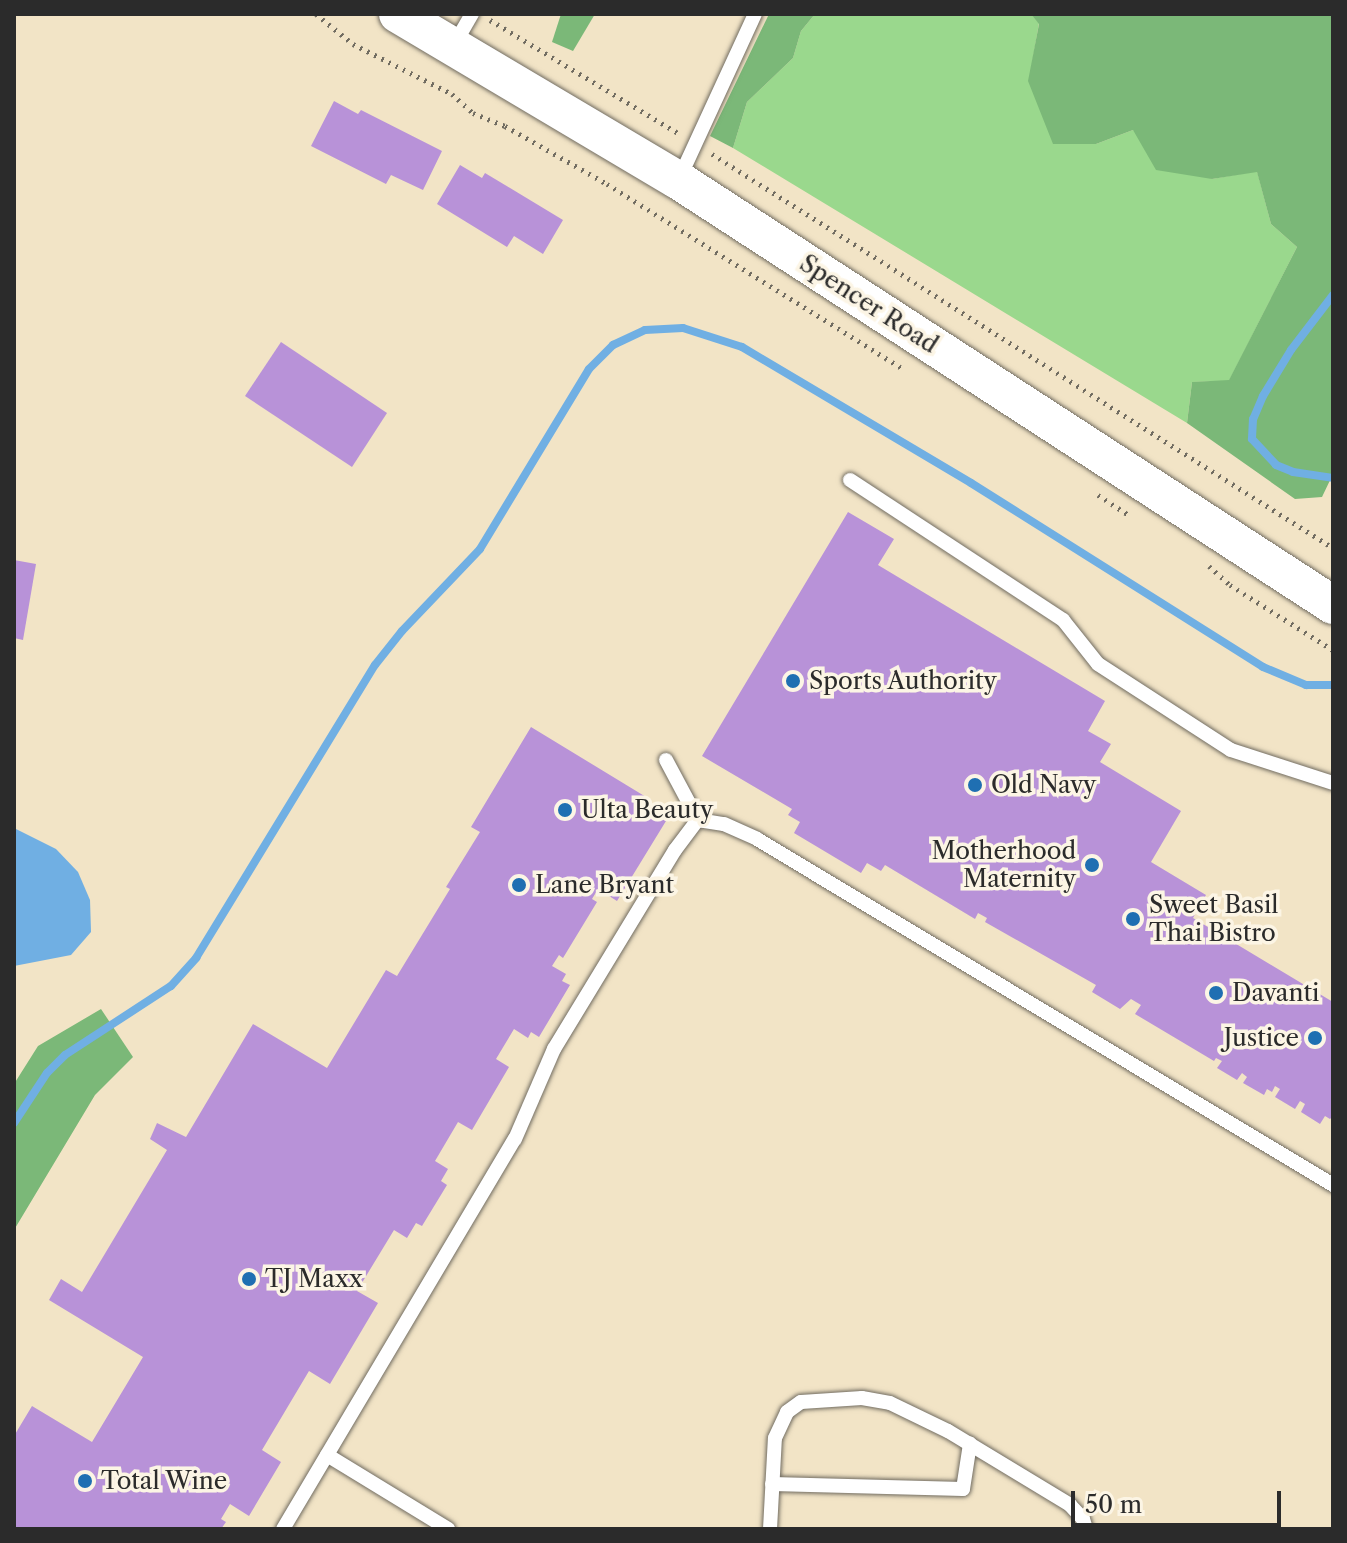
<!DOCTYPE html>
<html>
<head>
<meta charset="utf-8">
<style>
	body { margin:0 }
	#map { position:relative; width:1347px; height:1543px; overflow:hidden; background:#f2e4c6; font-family:"Libre Caslon Text",serif }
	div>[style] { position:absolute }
	.green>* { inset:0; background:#9ad88d }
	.forest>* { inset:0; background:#7bb878 }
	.water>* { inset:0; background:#70afe3 }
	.stream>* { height:8px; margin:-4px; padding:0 4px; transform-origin:4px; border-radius:4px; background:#70afe3 }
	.building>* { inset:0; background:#b892d8 }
	.path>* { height:5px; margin-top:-2.5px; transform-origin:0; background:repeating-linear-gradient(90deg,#716c61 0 2px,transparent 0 8px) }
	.roads { filter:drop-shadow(0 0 2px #716c61) drop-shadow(0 0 2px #716c61) }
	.lane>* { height:14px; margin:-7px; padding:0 7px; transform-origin:7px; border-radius:7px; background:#fff }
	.secondary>* { height:38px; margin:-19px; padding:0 19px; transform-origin:19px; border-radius:19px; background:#fff }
	.dots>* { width:22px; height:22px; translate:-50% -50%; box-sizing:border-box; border:4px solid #fcf5e5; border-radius:50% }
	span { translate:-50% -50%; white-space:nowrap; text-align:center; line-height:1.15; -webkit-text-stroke:7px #fcf5e5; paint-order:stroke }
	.street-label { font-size:24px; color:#2b2b2b }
	.poi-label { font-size:24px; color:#2b2b2b }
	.left { translate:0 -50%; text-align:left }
	.right { translate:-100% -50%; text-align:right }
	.frame { position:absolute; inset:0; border:16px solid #2b2b2b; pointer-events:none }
	.scale { position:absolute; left:1071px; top:1491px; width:210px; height:36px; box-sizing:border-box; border:4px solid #2b2b2b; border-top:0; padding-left:10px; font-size:24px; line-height:28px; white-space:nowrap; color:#2b2b2b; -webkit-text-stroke:6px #fcf5e5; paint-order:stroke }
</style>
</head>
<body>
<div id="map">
	<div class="green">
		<i style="clip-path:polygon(815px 14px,1031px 14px,1039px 23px,1029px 81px,1096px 144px,1133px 130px,1212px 179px,1257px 171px,1271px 224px,1297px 247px,1229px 381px,1192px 382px,1187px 423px,733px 148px,747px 102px,793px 58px,801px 31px)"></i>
	</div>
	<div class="forest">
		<i style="clip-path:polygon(561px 14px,595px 14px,573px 51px,552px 42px)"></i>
		<i style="clip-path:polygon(769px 14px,815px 14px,801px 31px,793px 58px,747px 102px,733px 148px,710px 136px)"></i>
		<i style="clip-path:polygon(1031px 14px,1333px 14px,1333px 474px,1322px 497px,1295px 499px,1187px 423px,1192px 382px,1229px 380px,1297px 247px,1271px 224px,1257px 172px,1212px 179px,1156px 170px,1133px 130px,1096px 144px,1053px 144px,1028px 81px,1039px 24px)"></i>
		<i style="clip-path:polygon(101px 1009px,133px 1057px,95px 1095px,14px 1230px,14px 1084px,38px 1046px)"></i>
	</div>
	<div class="water">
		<i style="clip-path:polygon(14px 828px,56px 849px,78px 872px,90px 900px,91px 932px,71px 955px,14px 966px)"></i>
	</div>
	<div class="stream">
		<i style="left:1333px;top:295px;width:69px;rotate:127.4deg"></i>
		<i style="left:1291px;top:350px;width:54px;rotate:121.3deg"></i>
		<i style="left:1263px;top:396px;width:25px;rotate:113deg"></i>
		<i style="left:1253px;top:419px;width:20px;rotate:93deg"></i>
		<i style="left:1252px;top:439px;width:35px;rotate:47deg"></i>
		<i style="left:1276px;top:465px;width:18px;rotate:22deg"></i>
		<i style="left:1293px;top:472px;width:40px;rotate:8.5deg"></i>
		<i style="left:14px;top:1123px;width:60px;rotate:-56.6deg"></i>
		<i style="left:47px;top:1073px;width:25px;rotate:-45deg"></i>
		<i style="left:65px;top:1055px;width:126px;rotate:-33.1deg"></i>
		<i style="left:171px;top:986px;width:38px;rotate:-48deg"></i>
		<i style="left:196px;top:958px;width:343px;rotate:-58.6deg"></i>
		<i style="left:375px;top:665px;width:43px;rotate:-51.5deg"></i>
		<i style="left:402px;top:631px;width:113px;rotate:-46.4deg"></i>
		<i style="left:480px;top:549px;width:210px;rotate:-58.8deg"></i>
		<i style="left:589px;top:369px;width:34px;rotate:-45deg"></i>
		<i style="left:613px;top:345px;width:35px;rotate:-25deg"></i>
		<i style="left:645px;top:330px;width:38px;rotate:-3deg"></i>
		<i style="left:683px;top:328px;width:62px;rotate:17.9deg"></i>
		<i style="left:742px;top:347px;width:266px;rotate:30.7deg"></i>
		<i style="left:971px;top:483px;width:345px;rotate:32.2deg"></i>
		<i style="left:1263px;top:667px;width:47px;rotate:22.7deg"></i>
		<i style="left:1306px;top:685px;width:27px"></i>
	</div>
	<div class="building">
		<i style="clip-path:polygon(334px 101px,358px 114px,361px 110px,442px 151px,423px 190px,391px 175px,386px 184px,311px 146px)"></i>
		<i style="clip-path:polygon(460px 165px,482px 178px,485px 173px,563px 220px,543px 254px,514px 236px,507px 247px,437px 204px)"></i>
		<i style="clip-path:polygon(281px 342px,387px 413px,352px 467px,245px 396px)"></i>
		<i style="clip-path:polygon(848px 512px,894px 539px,878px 565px,1105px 701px,1088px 731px,1111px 744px,1100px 762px,1181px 811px,1151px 862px,1206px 895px,1193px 918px,1333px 1002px,1333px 1116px,1330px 1119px,1325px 1116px,1320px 1124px,1301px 1112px,1305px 1104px,1300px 1101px,1295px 1109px,1275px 1097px,1280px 1089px,1275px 1086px,1272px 1092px,1267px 1089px,1264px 1095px,1243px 1083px,1247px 1077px,1242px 1073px,1237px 1080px,1217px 1068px,1222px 1061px,1216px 1058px,1214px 1061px,1135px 1014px,1141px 1005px,1131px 999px,1120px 1009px,1092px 992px,1096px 985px,985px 922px,987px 918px,978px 913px,975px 919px,885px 865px,881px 871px,867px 863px,861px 873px,794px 833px,800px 822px,788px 815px,792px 809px,702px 756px)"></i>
		<i style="clip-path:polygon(14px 560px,36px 564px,23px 640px,14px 638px)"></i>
		<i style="clip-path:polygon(531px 727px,651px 800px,646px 809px,666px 821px,617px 901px,598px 889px,592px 899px,597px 902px,563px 958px,559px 955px,552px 966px,566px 974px,562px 981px,570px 985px,539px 1037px,531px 1032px,528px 1038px,514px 1029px,496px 1059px,509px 1067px,472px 1130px,458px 1122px,435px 1161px,448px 1169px,441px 1181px,447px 1185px,422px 1226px,416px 1223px,407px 1238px,394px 1230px,357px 1291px,378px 1303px,330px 1384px,309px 1371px,262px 1450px,281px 1462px,249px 1516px,230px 1504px,221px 1519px,226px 1522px,221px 1529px,14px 1529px,14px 1436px,32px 1406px,92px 1442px,143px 1357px,49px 1300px,61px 1279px,82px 1292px,167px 1150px,150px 1139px,157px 1123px,186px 1137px,253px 1024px,327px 1068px,386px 970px,397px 976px,450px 889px,446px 887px,480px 832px,471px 827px)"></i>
	</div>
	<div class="path">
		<i style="left:316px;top:14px;width:48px;rotate:39deg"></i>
		<i style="left:353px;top:44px;width:111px;rotate:26.8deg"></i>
		<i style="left:452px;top:94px;width:28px;rotate:42deg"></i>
		<i style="left:473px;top:113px;width:35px;rotate:22deg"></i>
		<i style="left:505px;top:126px;width:117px;rotate:29.6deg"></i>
		<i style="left:607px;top:184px;width:348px;rotate:32deg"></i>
		<i style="left:490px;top:20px;width:222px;rotate:31deg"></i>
		<i style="left:712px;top:154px;width:735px;rotate:32.39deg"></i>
		<i style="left:1098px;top:495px;width:35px;rotate:33deg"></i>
		<i style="left:1209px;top:566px;width:28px;rotate:42deg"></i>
		<i style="left:1230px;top:585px;width:122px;rotate:32.3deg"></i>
	</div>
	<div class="roads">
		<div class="lane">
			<i style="left:454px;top:45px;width:36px;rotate:-60deg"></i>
			<i style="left:680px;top:177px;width:179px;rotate:-65.3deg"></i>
			<i style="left:850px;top:480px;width:255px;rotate:33.3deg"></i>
			<i style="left:1063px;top:620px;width:56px;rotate:51.5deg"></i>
			<i style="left:1098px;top:664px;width:158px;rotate:32.9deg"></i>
			<i style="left:1231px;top:750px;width:107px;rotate:17.9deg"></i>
			<i style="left:666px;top:760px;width:68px;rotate:61.9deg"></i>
			<i style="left:327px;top:1455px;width:142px;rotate:31.4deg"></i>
			<i style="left:772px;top:1484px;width:191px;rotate:1.5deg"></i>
			<i style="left:963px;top:1489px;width:46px;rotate:-81.2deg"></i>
			<i style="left:283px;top:1529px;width:454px;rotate:-59.3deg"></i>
			<i style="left:515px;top:1139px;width:98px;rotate:-66.6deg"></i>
			<i style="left:554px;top:1049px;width:233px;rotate:-58.7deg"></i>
			<i style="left:675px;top:850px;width:38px;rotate:-53deg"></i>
			<i style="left:698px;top:820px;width:26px;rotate:9deg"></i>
			<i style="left:724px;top:824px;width:36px;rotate:24deg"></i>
			<i style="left:757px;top:839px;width:672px;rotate:30.99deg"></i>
			<i style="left:770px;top:1529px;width:91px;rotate:-86.9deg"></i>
			<i style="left:775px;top:1438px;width:29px;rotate:-65deg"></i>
			<i style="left:787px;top:1412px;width:17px;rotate:-36deg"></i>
			<i style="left:801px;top:1402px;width:61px;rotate:-3.8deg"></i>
			<i style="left:862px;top:1398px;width:28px;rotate:10deg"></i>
			<i style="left:890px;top:1403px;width:64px;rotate:25.8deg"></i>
			<i style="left:948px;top:1431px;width:143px;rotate:31.2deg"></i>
			<i style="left:1070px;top:1505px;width:19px;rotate:47deg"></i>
			<i style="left:1083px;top:1519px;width:10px;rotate:73deg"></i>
		</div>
		<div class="secondary">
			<i style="left:398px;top:14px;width:326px;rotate:30.7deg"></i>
			<i style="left:678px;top:180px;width:781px;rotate:32.98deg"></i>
		</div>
	</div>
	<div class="dots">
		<i style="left:793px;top:681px;background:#1f6fb2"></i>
		<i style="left:975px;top:785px;background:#1f6fb2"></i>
		<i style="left:565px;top:810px;background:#1f6fb2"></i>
		<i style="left:1092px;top:865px;background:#1f6fb2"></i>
		<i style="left:519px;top:885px;background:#1f6fb2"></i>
		<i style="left:1133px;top:919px;background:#1f6fb2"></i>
		<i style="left:1216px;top:993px;background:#1f6fb2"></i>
		<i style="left:1315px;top:1038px;background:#1f6fb2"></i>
		<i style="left:249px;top:1279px;background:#1f6fb2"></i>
		<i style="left:85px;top:1481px;background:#1f6fb2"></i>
	</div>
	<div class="street-label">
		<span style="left:869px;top:304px;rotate:33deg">Spencer Road</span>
	</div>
	<div class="poi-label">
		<span class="left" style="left:809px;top:681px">Sports Authority</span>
		<span class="left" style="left:991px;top:785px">Old Navy</span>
		<span class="left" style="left:581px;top:810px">Ulta Beauty</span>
		<span class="right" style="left:1076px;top:865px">Motherhood<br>Maternity</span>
		<span class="left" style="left:535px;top:885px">Lane Bryant</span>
		<span class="left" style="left:1149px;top:919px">Sweet Basil<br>Thai Bistro</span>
		<span class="left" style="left:1232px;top:993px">Davanti</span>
		<span class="right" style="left:1299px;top:1038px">Justice</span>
		<span class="left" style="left:265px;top:1279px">TJ Maxx</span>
		<span class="left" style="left:101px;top:1481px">Total Wine</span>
	</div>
	<div class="frame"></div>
	<div class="scale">50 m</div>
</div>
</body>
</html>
